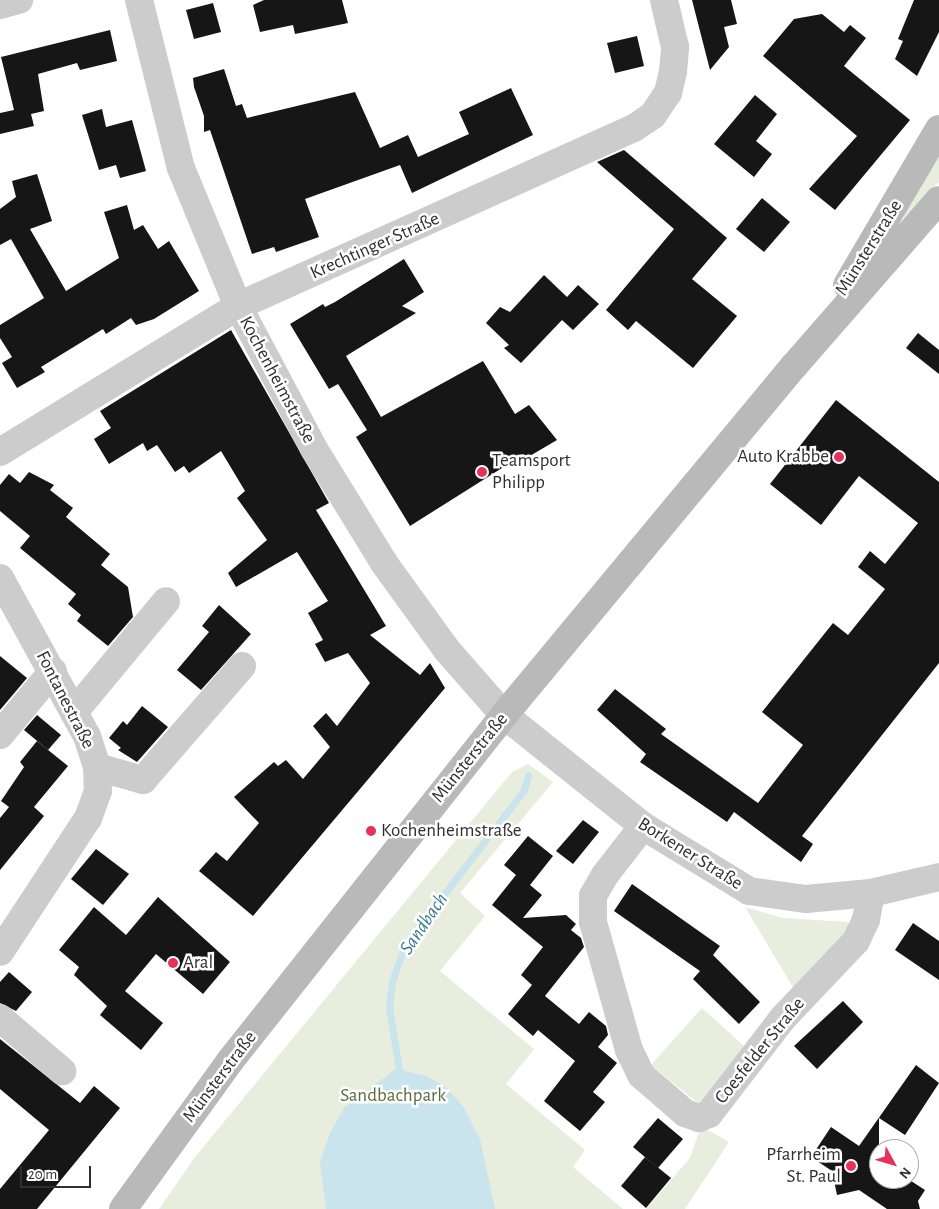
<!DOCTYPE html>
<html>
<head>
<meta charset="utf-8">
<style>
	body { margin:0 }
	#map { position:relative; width:939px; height:1209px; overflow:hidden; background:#fff; font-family:"Alegreya Sans",sans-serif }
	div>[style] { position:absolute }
	.green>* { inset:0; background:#e8eddd }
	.water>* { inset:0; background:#c9e4ec }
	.stream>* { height:7px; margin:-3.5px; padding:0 3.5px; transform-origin:3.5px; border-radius:3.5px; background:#c9e4ec }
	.building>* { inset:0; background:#161616 }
	.minor>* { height:28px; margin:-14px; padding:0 14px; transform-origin:14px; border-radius:14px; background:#ccc }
	.secondary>* { height:28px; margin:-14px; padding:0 14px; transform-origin:14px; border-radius:14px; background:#b9b9b9 }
	.dots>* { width:14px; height:14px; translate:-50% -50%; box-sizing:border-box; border:2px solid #fff; border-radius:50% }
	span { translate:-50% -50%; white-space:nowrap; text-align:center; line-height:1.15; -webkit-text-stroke:5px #fff; paint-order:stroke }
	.street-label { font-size:19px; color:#2f2f2f }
	.poi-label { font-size:19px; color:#2f2f2f }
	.right { translate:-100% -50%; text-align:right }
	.left { translate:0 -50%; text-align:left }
	.park-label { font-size:19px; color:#596c3c }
	.water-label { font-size:20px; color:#3c7e92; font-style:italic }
	.north { position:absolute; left:869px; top:1139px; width:50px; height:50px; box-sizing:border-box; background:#fff; border:1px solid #acacac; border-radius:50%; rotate:129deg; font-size:14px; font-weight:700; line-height:20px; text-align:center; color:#2f2f2f }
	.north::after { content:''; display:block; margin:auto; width:18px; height:22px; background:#e6315a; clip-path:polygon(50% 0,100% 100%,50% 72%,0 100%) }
	.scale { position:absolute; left:20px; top:1166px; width:71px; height:22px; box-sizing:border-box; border:2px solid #2f2f2f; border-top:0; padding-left:6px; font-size:15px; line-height:18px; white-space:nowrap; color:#2f2f2f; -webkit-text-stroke:4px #fff; paint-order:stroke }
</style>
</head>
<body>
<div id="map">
	<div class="green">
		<i style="clip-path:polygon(939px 148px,939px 182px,906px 219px,901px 213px)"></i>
		<i style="clip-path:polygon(528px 764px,553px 782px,460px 893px,485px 916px,440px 971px,534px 1049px,506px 1084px,585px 1150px,573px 1167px,623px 1209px,159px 1209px,195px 1157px,512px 772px)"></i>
		<i style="clip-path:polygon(745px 907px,783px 918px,848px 922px,850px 932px,794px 989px)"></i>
		<i style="clip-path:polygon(702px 1008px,745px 1047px,707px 1098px,698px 1103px,651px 1065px)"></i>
		<i style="clip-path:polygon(701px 1126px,729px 1142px,685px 1209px,646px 1209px,690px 1158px)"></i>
	</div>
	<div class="water">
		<i style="clip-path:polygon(396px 1069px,427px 1076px,447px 1088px,464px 1108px,480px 1139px,495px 1209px,326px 1209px,320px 1162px,330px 1133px,344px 1108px)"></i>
	</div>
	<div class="stream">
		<i style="left:400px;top:1076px;width:70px;rotate:-99.1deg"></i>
		<i style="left:389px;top:1007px;width:26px;rotate:-83deg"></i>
		<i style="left:392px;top:981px;width:38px;rotate:-70deg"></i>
		<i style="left:405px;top:945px;width:195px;rotate:-52.5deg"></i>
		<i style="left:524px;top:790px;width:15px;rotate:-74deg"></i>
	</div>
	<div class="building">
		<i style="clip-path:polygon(264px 0,342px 0,348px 23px,295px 34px,293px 25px,260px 32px,253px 5px)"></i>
		<i style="clip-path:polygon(692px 0,731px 0,737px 24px,724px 27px,729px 47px,710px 70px)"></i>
		<i style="clip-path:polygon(914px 0,939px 0,939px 32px,917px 76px,895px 59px,903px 41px,898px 39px)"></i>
		<i style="clip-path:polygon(213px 3px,221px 32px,194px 39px,186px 10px)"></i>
		<i style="clip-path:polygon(822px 14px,844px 32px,850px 25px,866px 38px,844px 66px,910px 120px,835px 210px,809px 189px,857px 136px,763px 56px,794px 19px)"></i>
		<i style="clip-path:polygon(110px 30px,117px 61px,80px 70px,77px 63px,38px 74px,44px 111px,31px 114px,34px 126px,0 134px,0 113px,14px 110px,1px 57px)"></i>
		<i style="clip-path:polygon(637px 36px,644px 66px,615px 73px,607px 43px)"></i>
		<i style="clip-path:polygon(224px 69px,236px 106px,242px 104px,247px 118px,355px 92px,380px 148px,408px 135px,418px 157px,469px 134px,459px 112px,511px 88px,533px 135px,412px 193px,400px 165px,305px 199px,319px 237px,276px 252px,274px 247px,252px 254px,210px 130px,204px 132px,204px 116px,194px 87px,193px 78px)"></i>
		<i style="clip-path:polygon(755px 95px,777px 114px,756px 141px,772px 154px,754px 177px,714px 144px)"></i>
		<i style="clip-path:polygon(102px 109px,106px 127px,132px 120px,146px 171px,120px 178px,116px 165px,99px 170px,82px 115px)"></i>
		<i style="clip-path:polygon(624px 150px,727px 238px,692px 279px,737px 316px,693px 368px,636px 321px,628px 330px,606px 310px,674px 229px,597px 162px)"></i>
		<i style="clip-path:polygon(37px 174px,52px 221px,30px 229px,66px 291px,119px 258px,104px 212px,127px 205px,134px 230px,143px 225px,158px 249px,169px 241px,199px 291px,154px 319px,136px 325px,131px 318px,106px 334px,103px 329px,41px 367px,45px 372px,17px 388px,2px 363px,12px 357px,0 338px,0 325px,44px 298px,11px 239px,0 245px,0 209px,16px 197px,12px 181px)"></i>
		<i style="clip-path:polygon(762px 198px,790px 222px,764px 252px,736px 229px)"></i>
		<i style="clip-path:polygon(404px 259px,424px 292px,402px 306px,416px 313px,346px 356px,381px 417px,483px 361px,515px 414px,529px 405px,557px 440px,523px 460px,521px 456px,410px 526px,356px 437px,367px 430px,338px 384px,329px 389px,290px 324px,323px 304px,325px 307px,335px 302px)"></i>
		<i style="clip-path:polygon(544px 275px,567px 297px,578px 285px,599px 304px,573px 330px,562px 320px,521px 363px,504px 348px,509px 345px,486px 323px,500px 307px,510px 312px)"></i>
		<i style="clip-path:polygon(231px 330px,329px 503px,316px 510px,386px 626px,370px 635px,420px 675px,430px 663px,445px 688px,253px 916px,199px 871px,216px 852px,227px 861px,259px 823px,234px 797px,274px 762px,278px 766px,286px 760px,303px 779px,330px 747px,313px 726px,326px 713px,337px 726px,370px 683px,348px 653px,325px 662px,315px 644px,323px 640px,308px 613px,328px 601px,297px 552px,236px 587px,228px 573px,267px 540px,237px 498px,245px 491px,221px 451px,189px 473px,184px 466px,175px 472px,157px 445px,147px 451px,143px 443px,109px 464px,94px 439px,111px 428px,100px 411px)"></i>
		<i style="clip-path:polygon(918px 333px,939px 350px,939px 374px,906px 348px)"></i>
		<i style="clip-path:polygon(836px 400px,939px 482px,939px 663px,802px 836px,813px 844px,801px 862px,734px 812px,727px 822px,640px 762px,646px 754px,597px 710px,615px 689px,666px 729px,661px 734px,758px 803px,803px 745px,762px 712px,833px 623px,848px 635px,885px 589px,858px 567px,870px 551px,885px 564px,918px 523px,859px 476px,821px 525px,770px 484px)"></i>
		<i style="clip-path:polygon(29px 472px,54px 485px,50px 490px,73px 508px,66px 517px,110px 554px,101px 565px,128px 587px,133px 617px,108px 646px,77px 621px,81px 615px,68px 604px,76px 594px,20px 548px,30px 536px,0 511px,0 485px,9px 474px,20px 483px)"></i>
		<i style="clip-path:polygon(219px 605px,251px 634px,201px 690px,177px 670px,209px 632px,202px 626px)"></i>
		<i style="clip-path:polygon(0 656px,27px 678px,0 710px)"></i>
		<i style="clip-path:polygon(142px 706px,168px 727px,137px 762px,118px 750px,121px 748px,109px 738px,123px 721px,127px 725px)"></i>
		<i style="clip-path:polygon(37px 715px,61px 735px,48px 750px,24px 730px)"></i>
		<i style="clip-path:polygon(37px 741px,68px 766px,34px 807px,44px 816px,0 870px,0 818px,9px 807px,1px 801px,24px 767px,20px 762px)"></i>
		<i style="clip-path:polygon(583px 820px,599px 832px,573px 864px,556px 851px)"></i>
		<i style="clip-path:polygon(528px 836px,553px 856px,530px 885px,542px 895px,523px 918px,566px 915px,576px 924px,571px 930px,581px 938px,584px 947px,545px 996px,579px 1024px,589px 1012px,606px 1026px,608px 1035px,598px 1047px,617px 1063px,593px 1092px,605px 1102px,580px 1131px,544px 1101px,575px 1061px,538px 1030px,533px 1036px,508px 1014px,532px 985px,521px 975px,543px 947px,492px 905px,516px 875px,504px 865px)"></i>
		<i style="clip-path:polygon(96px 849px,129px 874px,103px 905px,71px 879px)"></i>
		<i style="clip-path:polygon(632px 884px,720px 946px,713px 955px,760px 1002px,739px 1024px,693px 979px,700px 971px,614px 911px)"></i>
		<i style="clip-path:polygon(158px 897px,230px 962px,203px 994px,156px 954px,125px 991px,163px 1023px,141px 1050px,100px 1015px,107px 1006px,74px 975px,79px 967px,59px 950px,94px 907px,126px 935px)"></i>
		<i style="clip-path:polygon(913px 923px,939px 941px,939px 980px,895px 950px)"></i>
		<i style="clip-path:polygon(9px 972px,32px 992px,16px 1011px,0 1003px,0 982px)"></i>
		<i style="clip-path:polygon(843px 1001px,863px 1022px,817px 1069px,794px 1046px)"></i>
		<i style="clip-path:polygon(0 1039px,80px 1103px,94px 1086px,120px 1108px,37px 1209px,0 1209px,0 1189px,49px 1130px,0 1089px)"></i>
		<i style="clip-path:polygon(916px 1065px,939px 1083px,905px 1135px,879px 1118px,879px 1179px,908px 1179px,925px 1190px,918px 1201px,920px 1209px,887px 1209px,859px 1190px,837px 1195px,832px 1171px,811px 1157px,831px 1127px,859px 1146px)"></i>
		<i style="clip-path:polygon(658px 1118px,683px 1139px,658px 1168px,633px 1147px)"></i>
		<i style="clip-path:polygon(645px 1157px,671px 1178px,646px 1208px,621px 1186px)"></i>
	</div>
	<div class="minor">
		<i style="left:139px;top:0;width:173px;rotate:76deg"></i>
		<i style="left:181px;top:168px;width:149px;rotate:67.6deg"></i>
		<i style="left:238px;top:306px;width:162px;rotate:62deg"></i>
		<i style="left:314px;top:449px;width:134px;rotate:58.4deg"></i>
		<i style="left:384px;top:563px;width:107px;rotate:54.1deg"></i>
		<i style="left:447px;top:650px;width:86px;rotate:48.8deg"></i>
		<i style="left:504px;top:715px;width:178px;rotate:38.6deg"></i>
		<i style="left:643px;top:826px;width:124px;rotate:31.5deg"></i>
		<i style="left:749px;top:891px;width:58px;rotate:8deg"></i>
		<i style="left:806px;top:899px;width:65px;rotate:-5.3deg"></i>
		<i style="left:871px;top:893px;width:70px;rotate:-13.2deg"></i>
		<i style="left:0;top:5px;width:20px;rotate:-15deg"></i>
		<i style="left:0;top:452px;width:279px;rotate:-31.5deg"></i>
		<i style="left:238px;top:306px;width:434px;rotate:-24.2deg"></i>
		<i style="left:634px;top:128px;width:23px;rotate:-34deg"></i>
		<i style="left:653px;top:115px;width:27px;rotate:-56deg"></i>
		<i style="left:668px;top:93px;width:22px;rotate:-77deg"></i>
		<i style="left:673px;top:72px;width:25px;rotate:-85deg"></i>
		<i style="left:675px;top:47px;width:48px;rotate:-103.2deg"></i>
		<i style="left:0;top:578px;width:180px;rotate:61.2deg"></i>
		<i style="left:87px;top:736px;width:33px;rotate:72deg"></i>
		<i style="left:97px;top:767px;width:24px;rotate:88deg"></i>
		<i style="left:98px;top:791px;width:29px;rotate:110deg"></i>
		<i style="left:88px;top:818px;width:160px;rotate:123.3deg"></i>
		<i style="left:74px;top:712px;width:144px;rotate:-50.3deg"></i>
		<i style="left:0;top:735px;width:83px;rotate:-50.4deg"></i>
		<i style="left:97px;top:767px;width:48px;rotate:15.8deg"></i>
		<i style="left:143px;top:780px;width:151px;rotate:-49deg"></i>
		<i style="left:643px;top:826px;width:62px;rotate:127.8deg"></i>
		<i style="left:605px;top:875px;width:24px;rotate:120deg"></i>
		<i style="left:593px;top:896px;width:26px;rotate:90deg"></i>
		<i style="left:593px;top:922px;width:133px;rotate:74.3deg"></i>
		<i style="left:629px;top:1050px;width:28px;rotate:64deg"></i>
		<i style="left:641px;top:1075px;width:58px;rotate:40.8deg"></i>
		<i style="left:685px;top:1113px;width:15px;rotate:20deg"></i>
		<i style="left:699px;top:1118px;width:11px;rotate:-22deg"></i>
		<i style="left:709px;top:1114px;width:121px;rotate:-52.4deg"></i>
		<i style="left:783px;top:1018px;width:106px;rotate:-46.5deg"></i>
		<i style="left:856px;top:941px;width:23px;rotate:-65deg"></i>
		<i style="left:866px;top:920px;width:27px;rotate:-80deg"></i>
		<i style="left:0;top:1018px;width:82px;rotate:40.5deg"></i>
	</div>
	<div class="secondary">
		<i style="left:847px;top:285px;width:181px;rotate:-59.5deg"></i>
		<i style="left:123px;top:1209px;width:183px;rotate:-54.1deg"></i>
		<i style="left:230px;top:1061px;width:441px;rotate:-51.6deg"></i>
		<i style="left:504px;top:715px;width:454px;rotate:-50.3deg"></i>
		<i style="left:794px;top:366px;width:220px;rotate:-48.9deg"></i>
	</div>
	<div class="dots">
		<i style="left:839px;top:457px;background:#e6315a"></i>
		<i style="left:482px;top:472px;background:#e6315a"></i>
		<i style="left:371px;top:831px;background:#e6315a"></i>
		<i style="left:173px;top:963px;background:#e6315a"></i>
		<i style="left:851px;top:1166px;background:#e6315a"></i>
	</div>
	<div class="street-label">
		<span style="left:375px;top:246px;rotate:-24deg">Krechtinger Straße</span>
		<span style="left:869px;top:248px;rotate:-58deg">Münsterstraße</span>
		<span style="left:277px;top:380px;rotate:62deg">Kochenheimstraße</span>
		<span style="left:65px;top:700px;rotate:63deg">Fontanestraße</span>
		<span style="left:470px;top:758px;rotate:-51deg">Münsterstraße</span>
		<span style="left:690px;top:854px;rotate:32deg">Borkener Straße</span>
		<span style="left:760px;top:1051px;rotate:-51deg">Coesfelder Straße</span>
		<span style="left:220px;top:1077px;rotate:-53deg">Münsterstraße</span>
	</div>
	<div class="poi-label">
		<span class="right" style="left:829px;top:457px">Auto Krabbe</span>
		<span class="left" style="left:492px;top:472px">Teamsport<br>Philipp</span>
		<span class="left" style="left:381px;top:831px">Kochenheimstraße</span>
		<span class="left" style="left:183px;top:963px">Aral</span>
		<span class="right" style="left:841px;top:1166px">Pfarrheim<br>St. Paul</span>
	</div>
	<div class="park-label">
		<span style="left:393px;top:1096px">Sandbachpark</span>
	</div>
	<div class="water-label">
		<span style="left:424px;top:924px;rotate:-56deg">Sandbach</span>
	</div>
	<div class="north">N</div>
	<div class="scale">20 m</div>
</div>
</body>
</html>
